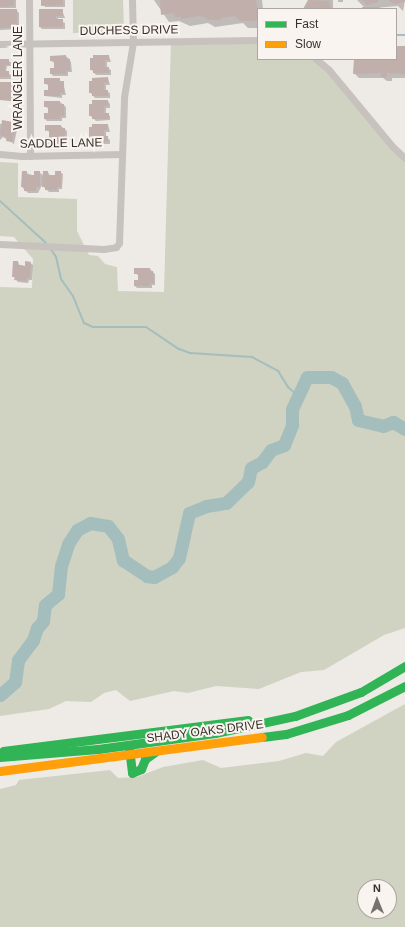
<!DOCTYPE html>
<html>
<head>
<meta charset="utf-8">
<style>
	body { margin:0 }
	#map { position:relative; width:405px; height:927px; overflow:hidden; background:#eeeae6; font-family:Helvetica,sans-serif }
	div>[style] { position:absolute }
	.green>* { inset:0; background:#d0d2c2 }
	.shadow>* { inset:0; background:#0003 }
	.stream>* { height:2px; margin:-1px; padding:0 1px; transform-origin:1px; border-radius:1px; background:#a4bebd }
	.river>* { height:13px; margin:-6.5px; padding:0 6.5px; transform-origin:6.5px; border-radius:6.5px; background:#a4bebd }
	.building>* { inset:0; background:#c0afaa }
	.street>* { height:7px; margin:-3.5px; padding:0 3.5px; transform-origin:3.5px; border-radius:3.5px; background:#c8c2be }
	.fast>* { height:9px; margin:-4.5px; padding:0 4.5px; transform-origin:4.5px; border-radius:4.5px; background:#30b455 }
	.slow>* { height:9px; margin:-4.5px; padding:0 4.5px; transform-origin:4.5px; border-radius:4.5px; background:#ff9f0a }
	span { translate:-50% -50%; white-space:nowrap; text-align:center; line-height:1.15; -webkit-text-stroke:4px #f9f4ef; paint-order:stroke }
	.street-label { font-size:12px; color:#39302c }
	.legend { position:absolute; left:257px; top:8px; width:140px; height:52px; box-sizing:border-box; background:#f9f4ef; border:1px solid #aca6a1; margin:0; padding:5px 7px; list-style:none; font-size:12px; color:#39302c }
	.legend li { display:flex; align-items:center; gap:8px; height:20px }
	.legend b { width:20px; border:1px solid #aca6a1 }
	.north { position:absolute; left:357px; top:879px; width:40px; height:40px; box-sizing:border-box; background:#f9f4ef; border:1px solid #aca6a1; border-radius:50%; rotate:359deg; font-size:11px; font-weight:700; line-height:16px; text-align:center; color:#39302c }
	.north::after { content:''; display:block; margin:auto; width:14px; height:18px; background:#78716d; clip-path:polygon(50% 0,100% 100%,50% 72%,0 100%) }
</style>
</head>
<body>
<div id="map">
	<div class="green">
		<i style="clip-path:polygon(73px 0,123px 0,124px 31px,73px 33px)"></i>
		<i style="clip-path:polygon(258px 40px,258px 59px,316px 59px,405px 158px,405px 628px,384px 635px,324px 670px,301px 672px,259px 689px,216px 686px,188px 693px,174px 691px,130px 701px,116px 690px,104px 693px,91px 702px,66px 701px,49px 709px,0 716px,0 287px,32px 288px,33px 259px,14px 237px,0 236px,0 162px,18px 163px,18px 197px,77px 199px,77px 231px,89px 255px,98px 256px,105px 264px,117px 267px,118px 291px,164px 292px,171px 41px)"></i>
		<i style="clip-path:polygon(evenodd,405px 704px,405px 927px,0 927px,0 789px,16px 785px,19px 780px,110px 770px,118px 778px,137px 777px,163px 767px,203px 760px,221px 768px,279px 761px,306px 753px,323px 756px,336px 742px,405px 704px,365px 887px,389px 887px,389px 911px,365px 911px,365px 887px)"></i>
	</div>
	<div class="shadow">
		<i style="clip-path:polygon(0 0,16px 0,16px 8px,0 8px)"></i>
		<i style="clip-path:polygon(42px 0,65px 0,65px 7px,45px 7px)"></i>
		<i style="clip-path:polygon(154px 0,262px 0,263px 9px,258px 9px,258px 28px,248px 28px,243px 23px,215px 27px,208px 23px,190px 26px,179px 21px,169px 22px)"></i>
		<i style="clip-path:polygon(309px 0,333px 0,333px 9px,304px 9px)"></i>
		<i style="clip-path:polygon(338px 0,343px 0,343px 2px,338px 2px)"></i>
		<i style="clip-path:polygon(405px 0,403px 11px,398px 6px,363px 9px,365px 8px,357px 0)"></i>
		<i style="clip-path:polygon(0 10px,16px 10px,19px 13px,19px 29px,0 30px)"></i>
		<i style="clip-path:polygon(62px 10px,65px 18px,58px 18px,58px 20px,65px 23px,65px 29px,42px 29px,40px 27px)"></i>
		<i style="clip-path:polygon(396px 47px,405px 47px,405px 78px,392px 78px,392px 81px,387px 81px,383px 78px,359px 78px,354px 73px,354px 59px,396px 59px)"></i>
		<i style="clip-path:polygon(66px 56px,71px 62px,72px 72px,68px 72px,68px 76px,53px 76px,51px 73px,55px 69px,55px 63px,51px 61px)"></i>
		<i style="clip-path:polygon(109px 56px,111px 62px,107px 62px,107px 68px,111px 70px,111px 75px,96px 75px,91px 69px)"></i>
		<i style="clip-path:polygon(0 60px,11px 62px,11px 66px,7px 66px,6px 72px,11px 75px,11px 79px,0 79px)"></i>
		<i style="clip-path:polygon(108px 78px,110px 85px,106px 85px,106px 91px,110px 93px,110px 98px,95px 98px,90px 92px)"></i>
		<i style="clip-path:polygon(63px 82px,66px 95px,62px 95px,62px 98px,45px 96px,49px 91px,49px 86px,45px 83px)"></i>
		<i style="clip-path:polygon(0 83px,14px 83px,17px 85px,17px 90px,12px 90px,17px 102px,0 100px)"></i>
		<i style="clip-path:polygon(93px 101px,108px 101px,110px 104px,110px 108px,106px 108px,106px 114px,110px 116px,110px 120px,96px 121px,90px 115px)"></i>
		<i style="clip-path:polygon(60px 102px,66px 107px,66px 118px,62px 118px,62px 121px,47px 121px,45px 119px,49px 114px,49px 109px,45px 106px)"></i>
		<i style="clip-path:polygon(13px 123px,17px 130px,14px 144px,3px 137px,0 140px,0 124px)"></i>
		<i style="clip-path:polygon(108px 125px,110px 132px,106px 132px,106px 137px,110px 140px,110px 144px,95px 144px,90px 139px)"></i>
		<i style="clip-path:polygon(61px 126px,67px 131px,67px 142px,63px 142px,63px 145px,49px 145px,46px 143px,50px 138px,50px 132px,46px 130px)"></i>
		<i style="clip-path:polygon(23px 172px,35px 176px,39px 172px,44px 176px,48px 172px,50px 176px,56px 176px,60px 172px,63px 174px,62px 189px,59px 189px,59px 192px,49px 192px,42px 185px,38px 193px,28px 193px,22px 187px)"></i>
		<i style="clip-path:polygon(18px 262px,20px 266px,26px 267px,30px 263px,33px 265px,32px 280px,29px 280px,28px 283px,18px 282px,13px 276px)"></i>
		<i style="clip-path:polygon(150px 269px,155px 274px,155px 285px,152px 285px,152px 288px,137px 288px,135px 286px,139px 281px,139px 276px,135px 273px)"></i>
	</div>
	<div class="stream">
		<i style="left:396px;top:35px;width:9px"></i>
		<i style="left:0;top:201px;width:62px;rotate:42.4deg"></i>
		<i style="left:50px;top:248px;width:11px;rotate:56deg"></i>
		<i style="left:56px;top:257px;width:23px;rotate:77deg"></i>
		<i style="left:61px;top:279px;width:21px;rotate:55deg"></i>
		<i style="left:73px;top:296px;width:29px;rotate:68deg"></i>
		<i style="left:84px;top:323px;width:10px;rotate:24deg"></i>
		<i style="left:93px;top:327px;width:53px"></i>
		<i style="left:146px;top:327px;width:40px;rotate:34deg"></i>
		<i style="left:179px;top:349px;width:12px;rotate:20deg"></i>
		<i style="left:190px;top:353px;width:62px;rotate:3.7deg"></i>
		<i style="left:252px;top:357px;width:30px;rotate:28deg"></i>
		<i style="left:278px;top:371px;width:19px;rotate:58deg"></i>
		<i style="left:288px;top:387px;width:12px;rotate:42deg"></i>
	</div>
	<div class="river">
		<i style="left:0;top:695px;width:20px;rotate:-41deg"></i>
		<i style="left:15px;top:682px;width:22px;rotate:-82deg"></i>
		<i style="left:18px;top:660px;width:25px;rotate:-53deg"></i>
		<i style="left:33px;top:640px;width:13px;rotate:-72deg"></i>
		<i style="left:37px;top:628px;width:9px;rotate:-49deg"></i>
		<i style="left:43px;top:621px;width:16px;rotate:-83deg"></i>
		<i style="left:45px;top:605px;width:17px;rotate:-40deg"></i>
		<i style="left:58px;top:594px;width:28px;rotate:-84deg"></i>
		<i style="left:61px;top:566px;width:23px;rotate:-72deg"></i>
		<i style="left:68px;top:544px;width:17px;rotate:-57deg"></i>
		<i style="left:77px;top:530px;width:15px;rotate:-28deg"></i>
		<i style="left:90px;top:523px;width:18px;rotate:9deg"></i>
		<i style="left:108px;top:526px;width:16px;rotate:52deg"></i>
		<i style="left:118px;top:539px;width:22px;rotate:77deg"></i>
		<i style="left:123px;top:560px;width:29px;rotate:34deg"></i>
		<i style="left:147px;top:576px;width:7px;rotate:8deg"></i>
		<i style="left:154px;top:577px;width:21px;rotate:-29deg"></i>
		<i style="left:172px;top:567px;width:11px;rotate:-52deg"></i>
		<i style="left:179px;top:558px;width:46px;rotate:-77.5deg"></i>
		<i style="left:189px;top:513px;width:18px;rotate:-22deg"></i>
		<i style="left:206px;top:506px;width:20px;rotate:-9deg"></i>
		<i style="left:226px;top:503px;width:30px;rotate:-44deg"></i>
		<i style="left:248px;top:482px;width:14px;rotate:-78deg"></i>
		<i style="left:251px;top:468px;width:13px;rotate:-29deg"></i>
		<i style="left:262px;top:462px;width:15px;rotate:-53deg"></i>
		<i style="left:271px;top:450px;width:14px;rotate:-21deg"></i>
		<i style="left:284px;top:445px;width:22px;rotate:-68deg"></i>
		<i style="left:292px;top:425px;width:16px;rotate:-90deg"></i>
		<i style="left:292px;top:409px;width:35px;rotate:-65deg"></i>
		<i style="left:307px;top:377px;width:24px"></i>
		<i style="left:331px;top:377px;width:13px;rotate:29deg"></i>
		<i style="left:342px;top:383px;width:26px;rotate:61deg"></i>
		<i style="left:355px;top:406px;width:14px;rotate:78deg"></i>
		<i style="left:358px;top:420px;width:26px;rotate:13deg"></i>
		<i style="left:383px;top:426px;width:11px;rotate:-22deg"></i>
		<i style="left:393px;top:422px;width:14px;rotate:30deg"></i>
	</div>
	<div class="building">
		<i style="clip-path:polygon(0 0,14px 0,14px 6px,0 7px)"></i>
		<i style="clip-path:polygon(41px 0,63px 0,63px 5px,41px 6px)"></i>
		<i style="clip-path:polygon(160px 0,256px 0,258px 16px,256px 21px,240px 21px,235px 16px,221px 18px,221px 20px,207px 20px,207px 18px,199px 16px,181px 19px,181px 17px,174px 17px,174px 13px,161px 15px)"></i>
		<i style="clip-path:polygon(308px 0,329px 1px,331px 9px,303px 9px)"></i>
		<i style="clip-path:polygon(362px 0,378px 0,378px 2px,367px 5px)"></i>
		<i style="clip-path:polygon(389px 0,405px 0,405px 2px,394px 4px)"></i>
		<i style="clip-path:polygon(362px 7px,380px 7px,380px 9px,362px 9px)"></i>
		<i style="clip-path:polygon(0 9px,17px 9px,17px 27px,0 28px)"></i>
		<i style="clip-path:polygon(39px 9px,63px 9px,63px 16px,56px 16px,56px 19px,63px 19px,63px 27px,39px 27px)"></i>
		<i style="clip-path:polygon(398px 46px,405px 46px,405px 74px,387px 73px,387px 77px,381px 77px,381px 73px,353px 74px,354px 59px,396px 59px,396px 47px)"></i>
		<i style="clip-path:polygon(66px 55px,66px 58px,70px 59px,70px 70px,66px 71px,66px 74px,50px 74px,50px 68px,54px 68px,54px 61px,50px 61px,50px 56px)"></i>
		<i style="clip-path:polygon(93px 55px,109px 55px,109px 60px,105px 60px,105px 67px,109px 67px,109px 73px,93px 73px,93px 70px,90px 70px,90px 58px,93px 58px)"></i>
		<i style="clip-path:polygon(0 59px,9px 59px,9px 65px,5px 65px,5px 71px,9px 71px,9px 77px,0 77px)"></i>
		<i style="clip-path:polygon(108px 77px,108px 83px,104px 83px,104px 90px,108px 90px,108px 96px,92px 96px,92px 93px,89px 93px,89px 81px,92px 81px,92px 78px)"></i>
		<i style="clip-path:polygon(44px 78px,60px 78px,60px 81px,64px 81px,64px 93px,60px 93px,60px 96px,44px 96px,44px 90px,48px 90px,48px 84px,44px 84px)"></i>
		<i style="clip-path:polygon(0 82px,15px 82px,15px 88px,11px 88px,11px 94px,15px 94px,15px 100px,0 100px)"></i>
		<i style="clip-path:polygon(92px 100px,108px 100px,108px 106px,104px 106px,104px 113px,109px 113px,109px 119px,92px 119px,92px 116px,89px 116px,89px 104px,92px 104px)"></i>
		<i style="clip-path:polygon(44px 101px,60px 101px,60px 104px,64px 104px,64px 116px,60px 116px,60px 119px,44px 119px,44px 113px,48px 113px,48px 107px,44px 107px)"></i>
		<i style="clip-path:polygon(2px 120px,13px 122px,13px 126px,16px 126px,12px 142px,6px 141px,7px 137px,0 135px)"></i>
		<i style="clip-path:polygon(92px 124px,108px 124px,108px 130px,104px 130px,104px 136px,108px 136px,108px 142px,92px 142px,92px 139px,89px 139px,89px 127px,92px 127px)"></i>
		<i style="clip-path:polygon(45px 125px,61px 125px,61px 128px,65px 128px,65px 140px,61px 140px,61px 143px,45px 143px,45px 137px,49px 137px,49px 130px,45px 131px)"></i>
		<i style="clip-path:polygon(22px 171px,27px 171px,27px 175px,34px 175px,34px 171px,40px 171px,40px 187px,36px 187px,36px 191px,24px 191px,24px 187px,21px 187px)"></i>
		<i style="clip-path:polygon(43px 171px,48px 171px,48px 175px,55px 175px,55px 171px,61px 171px,61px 187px,57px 187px,57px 190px,45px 190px,45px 187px,42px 187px)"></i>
		<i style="clip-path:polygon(13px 261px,18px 261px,18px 265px,21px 265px,25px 266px,25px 261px,31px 262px,30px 278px,27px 278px,26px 281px,14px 280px,15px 277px,12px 277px)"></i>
		<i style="clip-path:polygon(134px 268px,150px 268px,150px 271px,153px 271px,154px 283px,150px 283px,150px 286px,134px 286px,134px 280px,138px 280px,138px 274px,134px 274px)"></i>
	</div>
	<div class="street">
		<i style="left:29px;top:0;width:156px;rotate:89.6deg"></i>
		<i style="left:0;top:44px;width:258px;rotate:-0.9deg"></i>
		<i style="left:316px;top:59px;width:17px;rotate:40deg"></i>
		<i style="left:329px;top:70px;width:100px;rotate:50.3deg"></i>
		<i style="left:393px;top:147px;width:16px;rotate:43deg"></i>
		<i style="left:0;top:154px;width:22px;rotate:5deg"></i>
		<i style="left:22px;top:156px;width:100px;rotate:-1.1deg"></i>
		<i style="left:0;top:244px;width:104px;rotate:2.8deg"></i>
		<i style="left:104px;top:249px;width:12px;rotate:-9deg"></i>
		<i style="left:116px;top:247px;width:5px;rotate:-53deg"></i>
		<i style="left:119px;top:243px;width:146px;rotate:-88deg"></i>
		<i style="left:124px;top:97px;width:56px;rotate:-80.7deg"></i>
		<i style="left:133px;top:42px;width:42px;rotate:-91.4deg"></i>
	</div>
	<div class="fast">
		<i style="left:262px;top:737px;width:24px;rotate:-7deg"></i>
		<i style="left:286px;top:734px;width:65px;rotate:-17deg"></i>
		<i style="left:348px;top:715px;width:64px;rotate:-27deg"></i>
		<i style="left:129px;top:748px;width:25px;rotate:83deg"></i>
		<i style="left:132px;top:773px;width:10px;rotate:-24deg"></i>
		<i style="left:141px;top:769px;width:11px;rotate:-68deg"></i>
		<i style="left:145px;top:759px;width:12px;rotate:-35deg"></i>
		<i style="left:3px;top:751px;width:247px;rotate:-7.2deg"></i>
		<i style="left:0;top:757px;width:98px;rotate:-4.7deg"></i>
		<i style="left:98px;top:749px;width:118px;rotate:-7.8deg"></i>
		<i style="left:215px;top:733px;width:82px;rotate:-12deg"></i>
		<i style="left:295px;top:716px;width:70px;rotate:-20deg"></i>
		<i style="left:361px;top:692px;width:51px;rotate:-30.6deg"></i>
	</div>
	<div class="slow">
		<i style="left:0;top:771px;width:264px;rotate:-7.4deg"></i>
	</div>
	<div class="street-label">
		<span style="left:129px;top:31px;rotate:-1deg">DUCHESS DRIVE</span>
		<span style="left:19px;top:78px;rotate:-90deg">WRANGLER LANE</span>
		<span style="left:61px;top:144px;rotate:-1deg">SADDLE LANE</span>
		<span style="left:205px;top:732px;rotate:-7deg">SHADY OAKS DRIVE</span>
	</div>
	<ul class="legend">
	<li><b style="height:5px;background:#30b455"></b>Fast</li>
	<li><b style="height:5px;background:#ff9f0a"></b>Slow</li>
	</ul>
	<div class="north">N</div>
</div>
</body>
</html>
